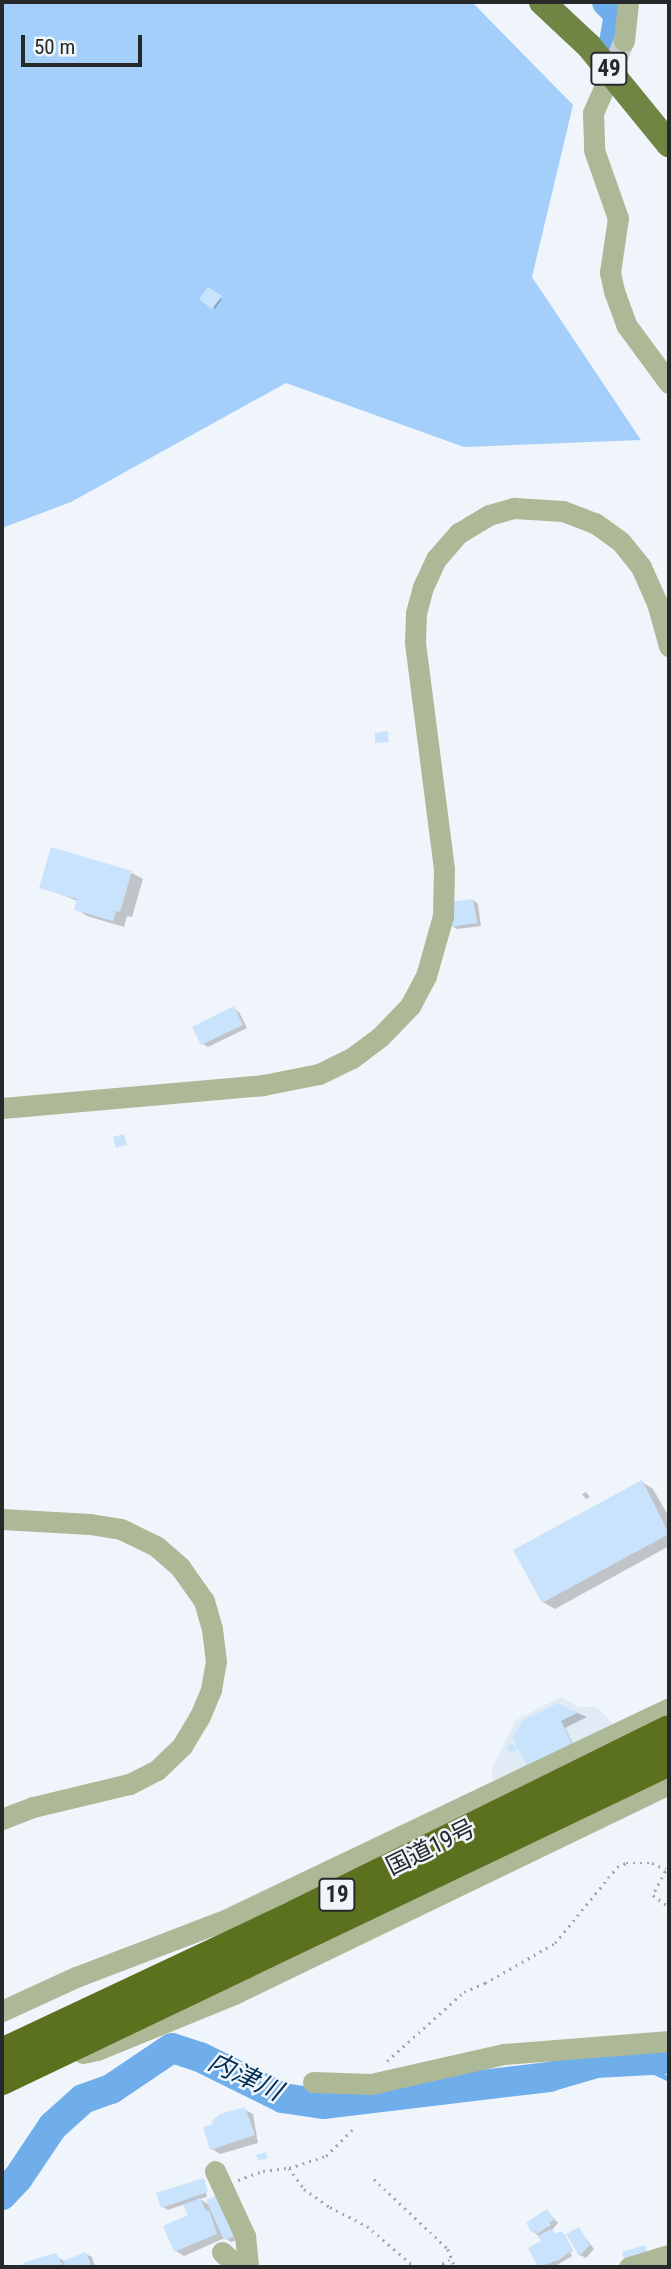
<!DOCTYPE html>
<html>
<head>
<meta charset="utf-8">
<style>
	body { margin:0 }
	#map { position:relative; width:671px; height:2269px; overflow:hidden; background:#f0f5fb; font-family:"Roboto Condensed","Noto Sans JP",sans-serif }
	div>[style] { position:absolute }
	.built>* { inset:0; background:#e0ebf6 }
	.green>* { inset:0; background:#a4cffa }
	.shadow>* { inset:0; background:#0003 }
	.stream>* { height:5px; margin:-2.5px; padding:0 2.5px; transform-origin:2.5px; border-radius:2.5px; background:#6faeeb }
	.river>* { height:30px; margin:-15px; padding:0 15px; transform-origin:15px; border-radius:15px; background:#6faeeb }
	.building>* { inset:0; background:#cae3fc }
	.minor-tunnel>* { height:21px; margin-top:-10.5px; transform-origin:0; background:repeating-linear-gradient(90deg,#c8ccd1 0 21px,transparent 0 31px) }
	.path>* { height:2.5px; margin-top:-1.25px; transform-origin:0; background:repeating-linear-gradient(90deg,#a4a8ad 0 2px,transparent 0 7px) }
	.minor>* { height:21px; margin:-10.5px; padding:0 10.5px; transform-origin:10.5px; border-radius:10.5px; background:#acb896 }
	.major>* { height:26px; margin:-13px; padding:0 13px; transform-origin:13px; border-radius:13px; background:#708443 }
	.highway>* { height:30px; margin:-15px; padding:0 15px; transform-origin:15px; border-radius:15px; background:#5b711e }
	span { translate:-50% -50%; white-space:nowrap; text-align:center; line-height:1.15; -webkit-text-stroke:5px #f0f5fb; paint-order:stroke }
	.shield-label span { padding:2px 5px; background:#f0f5fb; border:2px solid; border-radius:5px; -webkit-text-stroke-width:0 }
	.shield-label { font-size:23px; color:#26282a; font-weight:700 }
	.street-label { font-size:24px; color:#26282a }
	.water-label { font-size:26px; color:#002e55; font-style:italic }
	.frame { position:absolute; inset:0; border:4px solid #26282a; pointer-events:none }
	.scale { position:absolute; left:21px; top:35px; width:121px; height:32px; box-sizing:border-box; border:4px solid #26282a; border-top:0; padding-left:9px; font-size:21px; line-height:24px; white-space:nowrap; color:#26282a; -webkit-text-stroke:5px #f0f5fb; paint-order:stroke }
</style>
</head>
<body>
<div id="map">
	<div class="built">
		<i style="clip-path:polygon(561px 1697px,578px 1707px,597px 1707px,617px 1728px,493px 1790px,492px 1769px,516px 1720px)"></i>
	</div>
	<div class="green">
		<i style="clip-path:polygon(2px 2px,472px 2px,573px 105px,532px 277px,641px 440px,464px 447px,286px 383px,71px 502px,2px 528px)"></i>
	</div>
	<div class="shadow">
		<i style="clip-path:polygon(209px 289px,222px 299px,215px 309px,201px 299px)"></i>
		<i style="clip-path:polygon(52px 849px,132px 873px,143px 879px,132px 917px,127px 916px,124px 927px,87px 916px,76px 909px,78px 901px,41px 887px)"></i>
		<i style="clip-path:polygon(473px 900px,478px 904px,481px 926px,457px 929px,452px 926px)"></i>
		<i style="clip-path:polygon(233px 1008px,239px 1012px,247px 1028px,208px 1047px,203px 1044px)"></i>
		<i style="clip-path:polygon(642px 1482px,653px 1489px,669px 1517px,669px 1546px,555px 1609px,543px 1602px)"></i>
		<i style="clip-path:polygon(586px 1492px,590px 1497px,586px 1499px,582px 1494px)"></i>
		<i style="clip-path:polygon(558px 1705px,587px 1717px,565px 1728px,574px 1746px,525px 1721px)"></i>
		<i style="clip-path:polygon(244px 2109px,253px 2114px,258px 2143px,220px 2154px,212px 2149px)"></i>
		<i style="clip-path:polygon(203px 2180px,206px 2182px,203px 2182px,207px 2197px,200px 2199px,211px 2206px,242px 2238px,231px 2242px,225px 2238px,184px 2256px,176px 2251px,190px 2216px,185px 2204px,168px 2210px,163px 2207px)"></i>
		<i style="clip-path:polygon(547px 2211px,558px 2223px,552px 2230px,555px 2236px,564px 2234px,573px 2251px,570px 2252px,572px 2256px,554px 2267px,540px 2267px,530px 2249px,544px 2241px,533px 2231px)"></i>
		<i style="clip-path:polygon(579px 2229px,594px 2249px,586px 2258px,580px 2255px,569px 2235px)"></i>
		<i style="clip-path:polygon(86px 2254px,92px 2257px,95px 2267px,26px 2266px,59px 2258px,66px 2262px)"></i>
	</div>
	<div class="stream">
		<i style="left:631px;top:2061px;width:42px;rotate:25.3deg"></i>
	</div>
	<div class="river">
		<i style="left:607px;top:2px;width:17px;rotate:45deg"></i>
		<i style="left:619px;top:14px;width:29px;rotate:100deg"></i>
		<i style="left:2px;top:2195px;width:23px;rotate:-47deg"></i>
		<i style="left:18px;top:2178px;width:63px;rotate:-56.1deg"></i>
		<i style="left:53px;top:2126px;width:40px;rotate:-42deg"></i>
		<i style="left:83px;top:2099px;width:30px;rotate:-20deg"></i>
		<i style="left:111px;top:2089px;width:73px;rotate:-33.9deg"></i>
		<i style="left:172px;top:2048px;width:29px;rotate:18deg"></i>
		<i style="left:200px;top:2057px;width:93px;rotate:26.3deg"></i>
		<i style="left:283px;top:2098px;width:40px;rotate:8.5deg"></i>
		<i style="left:323px;top:2104px;width:228px;rotate:-6.8deg"></i>
		<i style="left:549px;top:2077px;width:49px;rotate:-16.6deg"></i>
		<i style="left:596px;top:2063px;width:73px;rotate:-3.1deg"></i>
	</div>
	<div class="building">
		<i style="clip-path:polygon(208px 287px,222px 296px,212px 309px,199px 299px)"></i>
		<i style="clip-path:polygon(388px 731px,389px 742px,375px 743px,375px 733px)"></i>
		<i style="clip-path:polygon(51px 847px,132px 871px,120px 912px,116px 911px,113px 921px,74px 910px,77px 899px,39px 888px)"></i>
		<i style="clip-path:polygon(473px 899px,477px 923px,450px 927px,447px 902px)"></i>
		<i style="clip-path:polygon(234px 1006px,243px 1025px,201px 1045px,192px 1027px)"></i>
		<i style="clip-path:polygon(124px 1134px,127px 1145px,116px 1148px,113px 1137px)"></i>
		<i style="clip-path:polygon(642px 1480px,669px 1534px,542px 1603px,513px 1550px)"></i>
		<i style="clip-path:polygon(558px 1703px,577px 1713px,561px 1721px,572px 1744px,527px 1766px,517px 1747px,514px 1753px,507px 1749px,510px 1743px,517px 1747px,512px 1737px,524px 1720px)"></i>
		<i style="clip-path:polygon(245px 2107px,255px 2135px,210px 2150px,203px 2127px,213px 2124px,212px 2121px,220px 2114px)"></i>
		<i style="clip-path:polygon(266px 2152px,268px 2158px,258px 2161px,256px 2155px)"></i>
		<i style="clip-path:polygon(203px 2178px,208px 2192px,161px 2208px,156px 2193px)"></i>
		<i style="clip-path:polygon(220px 2194px,238px 2235px,224px 2240px,206px 2200px)"></i>
		<i style="clip-path:polygon(200px 2198px,206px 2211px,209px 2210px,217px 2234px,174px 2252px,163px 2226px,188px 2215px,183px 2205px)"></i>
		<i style="clip-path:polygon(547px 2209px,554px 2220px,549px 2223px,551px 2225px,537px 2234px,536px 2231px,532px 2233px,526px 2223px)"></i>
		<i style="clip-path:polygon(579px 2227px,590px 2245px,579px 2256px,566px 2234px)"></i>
		<i style="clip-path:polygon(551px 2229px,554px 2234px,562px 2231px,572px 2250px,559px 2260px,538px 2267px,528px 2248px,541px 2241px,538px 2236px)"></i>
		<i style="clip-path:polygon(645px 2245px,648px 2256px,625px 2263px,622px 2252px)"></i>
		<i style="clip-path:polygon(86px 2252px,92px 2267px,66px 2267px,63px 2261px)"></i>
		<i style="clip-path:polygon(56px 2253px,64px 2267px,20px 2267px,25px 2262px)"></i>
	</div>
	<div class="minor-tunnel">
		<i style="left:605px;top:86px;width:49px;rotate:-67.1deg"></i>
	</div>
	<div class="path">
		<i style="left:669px;top:1865px;width:34px;rotate:118deg"></i>
		<i style="left:653px;top:1895px;width:20px;rotate:37deg"></i>
		<i style="left:387px;top:2061px;width:103px;rotate:-41.9deg"></i>
		<i style="left:464px;top:1992px;width:23px;rotate:-23deg"></i>
		<i style="left:485px;top:1983px;width:81px;rotate:-29.7deg"></i>
		<i style="left:555px;top:1943px;width:98px;rotate:-50.8deg"></i>
		<i style="left:617px;top:1867px;width:10px;rotate:-24deg"></i>
		<i style="left:626px;top:1863px;width:26px"></i>
		<i style="left:652px;top:1863px;width:15px;rotate:23deg"></i>
		<i style="left:289px;top:2168px;width:26px;rotate:54deg"></i>
		<i style="left:304px;top:2189px;width:32px;rotate:35deg"></i>
		<i style="left:330px;top:2207px;width:42px;rotate:27.2deg"></i>
		<i style="left:367px;top:2226px;width:63px;rotate:40.5deg"></i>
		<i style="left:374px;top:2179px;width:102px;rotate:43.4deg"></i>
		<i style="left:448px;top:2249px;width:19px;rotate:69deg"></i>
		<i style="left:238px;top:2180px;width:27px;rotate:-20deg"></i>
		<i style="left:263px;top:2171px;width:26px;rotate:-7deg"></i>
		<i style="left:289px;top:2168px;width:39px;rotate:-18deg"></i>
		<i style="left:326px;top:2156px;width:37px;rotate:-45deg"></i>
		<i style="left:436px;top:2267px;width:15px;rotate:-28deg"></i>
	</div>
	<div class="minor">
		<i style="left:624px;top:41px;width:39px;rotate:-84deg"></i>
		<i style="left:604px;top:88px;width:27px;rotate:114deg"></i>
		<i style="left:593px;top:113px;width:37px;rotate:88deg"></i>
		<i style="left:594px;top:150px;width:72px;rotate:70.6deg"></i>
		<i style="left:618px;top:218px;width:55px;rotate:98.4deg"></i>
		<i style="left:610px;top:272px;width:19px;rotate:78deg"></i>
		<i style="left:614px;top:291px;width:37px;rotate:70deg"></i>
		<i style="left:627px;top:326px;width:71px;rotate:53.6deg"></i>
		<i style="left:2px;top:1108px;width:262px;rotate:-5deg"></i>
		<i style="left:263px;top:1085px;width:57px;rotate:-11.1deg"></i>
		<i style="left:319px;top:1074px;width:37px;rotate:-26deg"></i>
		<i style="left:352px;top:1058px;width:36px;rotate:-37deg"></i>
		<i style="left:381px;top:1036px;width:42px;rotate:-46deg"></i>
		<i style="left:410px;top:1006px;width:34px;rotate:-62deg"></i>
		<i style="left:426px;top:976px;width:62px;rotate:-74.2deg"></i>
		<i style="left:443px;top:916px;width:47px;rotate:-88.8deg"></i>
		<i style="left:444px;top:869px;width:229px;rotate:-97.3deg"></i>
		<i style="left:415px;top:642px;width:29px;rotate:-88deg"></i>
		<i style="left:416px;top:613px;width:27px;rotate:-75deg"></i>
		<i style="left:423px;top:587px;width:31px;rotate:-65deg"></i>
		<i style="left:436px;top:559px;width:35px;rotate:-49deg"></i>
		<i style="left:459px;top:533px;width:35px;rotate:-31deg"></i>
		<i style="left:489px;top:515px;width:26px;rotate:-16deg"></i>
		<i style="left:514px;top:508px;width:49px;rotate:3.5deg"></i>
		<i style="left:563px;top:511px;width:34px;rotate:21deg"></i>
		<i style="left:595px;top:523px;width:32px;rotate:36deg"></i>
		<i style="left:621px;top:542px;width:32px;rotate:51deg"></i>
		<i style="left:641px;top:567px;width:39px;rotate:66deg"></i>
		<i style="left:657px;top:603px;width:45px;rotate:74.4deg"></i>
		<i style="left:2px;top:1519px;width:88px;rotate:3.3deg"></i>
		<i style="left:90px;top:1524px;width:31px;rotate:9deg"></i>
		<i style="left:121px;top:1529px;width:39px;rotate:26deg"></i>
		<i style="left:156px;top:1546px;width:32px;rotate:41deg"></i>
		<i style="left:180px;top:1567px;width:42px;rotate:54.8deg"></i>
		<i style="left:204px;top:1601px;width:29px;rotate:74deg"></i>
		<i style="left:212px;top:1629px;width:32px;rotate:83deg"></i>
		<i style="left:216px;top:1661px;width:29px;rotate:100deg"></i>
		<i style="left:211px;top:1690px;width:28px;rotate:113deg"></i>
		<i style="left:200px;top:1716px;width:35px;rotate:121deg"></i>
		<i style="left:182px;top:1746px;width:35px;rotate:136deg"></i>
		<i style="left:157px;top:1770px;width:31px;rotate:153deg"></i>
		<i style="left:129px;top:1784px;width:99px;rotate:166.5deg"></i>
		<i style="left:33px;top:1807px;width:33px;rotate:159deg"></i>
		<i style="left:2px;top:2011px;width:81px;rotate:-24.7deg"></i>
		<i style="left:76px;top:1977px;width:160px;rotate:-20.9deg"></i>
		<i style="left:225px;top:1920px;width:492px;rotate:-25.5deg"></i>
		<i style="left:83px;top:2053px;width:14px;rotate:-12deg"></i>
		<i style="left:97px;top:2050px;width:148px;rotate:-22.2deg"></i>
		<i style="left:234px;top:1994px;width:483px;rotate:-25.8deg"></i>
		<i style="left:313px;top:2082px;width:58px;rotate:2deg"></i>
		<i style="left:371px;top:2084px;width:136px;rotate:-12.7deg"></i>
		<i style="left:504px;top:2054px;width:166px;rotate:-4.5deg"></i>
		<i style="left:215px;top:2171px;width:72px;rotate:65.2deg"></i>
		<i style="left:245px;top:2236px;width:31px;rotate:84deg"></i>
		<i style="left:222px;top:2252px;width:22px;rotate:43deg"></i>
		<i style="left:629px;top:2267px;width:42px;rotate:-16.7deg"></i>
	</div>
	<div class="major">
		<i style="left:542px;top:2px;width:64px;rotate:43.1deg"></i>
		<i style="left:589px;top:46px;width:127px;rotate:50.8deg"></i>
	</div>
	<div class="highway">
		<i style="left:2px;top:2053px;width:324px;rotate:-25.2deg"></i>
		<i style="left:295px;top:1915px;width:417px;rotate:-26.3deg"></i>
		<i style="left:2px;top:2080px;width:739px;rotate:-25.56deg"></i>
	</div>
	<div class="shield-label">
		<span style="left:609px;top:69px">49</span>
		<span style="left:337px;top:1895px">19</span>
	</div>
	<div class="street-label">
		<span style="left:431px;top:1848px;rotate:-26deg">国道19号</span>
	</div>
	<div class="water-label">
		<span style="left:245px;top:2077px;rotate:25deg">内津川</span>
	</div>
	<div class="frame"></div>
	<div class="scale">50 m</div>
</div>
</body>
</html>
